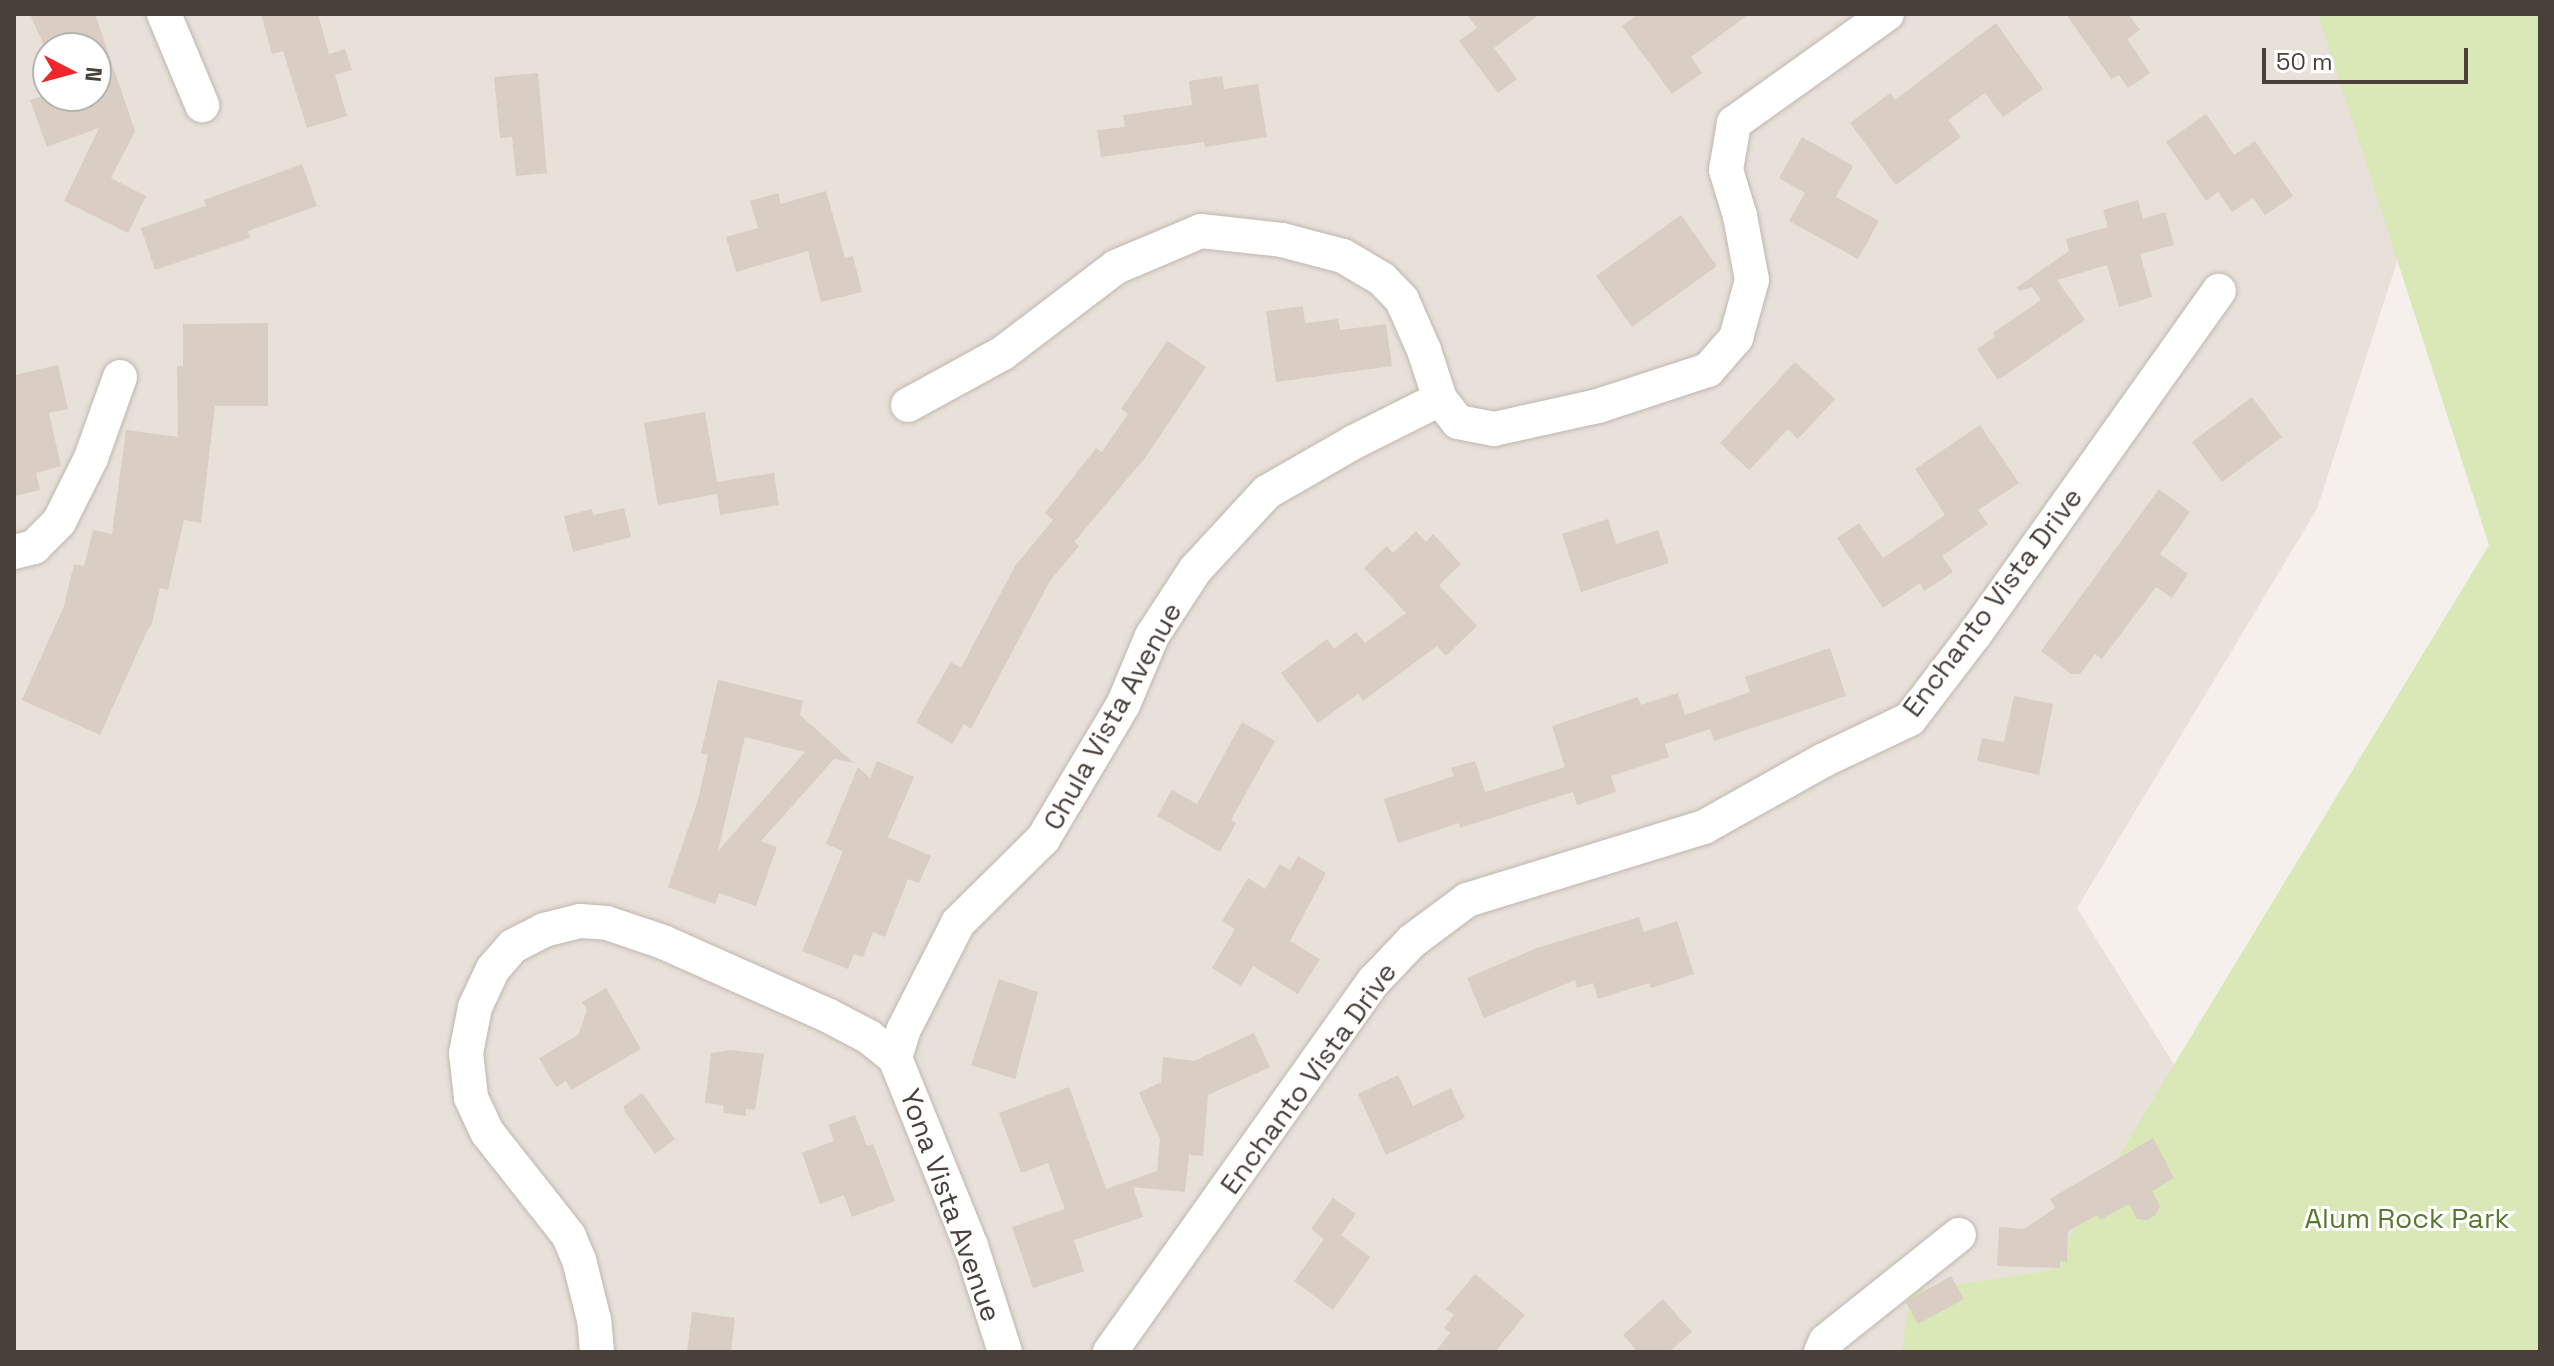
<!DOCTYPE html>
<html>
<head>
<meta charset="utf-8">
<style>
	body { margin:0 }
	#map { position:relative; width:2554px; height:1366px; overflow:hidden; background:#f5f0eb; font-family:"Space Grotesk",sans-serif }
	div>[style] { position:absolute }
	.residential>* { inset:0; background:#e8e1d9 }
	.green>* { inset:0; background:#dae7b6 }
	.building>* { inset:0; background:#d9cdc4 }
	.roads { filter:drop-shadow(0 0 2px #c0b6ae) drop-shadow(0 0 2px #c0b6ae) }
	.minor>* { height:34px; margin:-17px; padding:0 17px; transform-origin:17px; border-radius:17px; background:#fff }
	span { translate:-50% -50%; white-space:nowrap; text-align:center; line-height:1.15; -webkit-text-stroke:6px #fff; paint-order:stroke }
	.street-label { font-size:28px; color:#494039 }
	.park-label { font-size:28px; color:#58792d }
	.frame { position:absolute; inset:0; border:16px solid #494039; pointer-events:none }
	.north { position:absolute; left:32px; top:32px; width:80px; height:80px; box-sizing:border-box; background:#fff; border:2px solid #b6b3b0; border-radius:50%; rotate:96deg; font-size:22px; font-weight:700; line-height:32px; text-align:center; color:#494039 }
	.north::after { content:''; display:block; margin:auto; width:28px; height:36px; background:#f1262c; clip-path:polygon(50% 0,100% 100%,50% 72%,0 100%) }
	.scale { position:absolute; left:2262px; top:48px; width:206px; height:36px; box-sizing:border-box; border:4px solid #494039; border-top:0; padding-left:10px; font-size:24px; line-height:28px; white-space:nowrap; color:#494039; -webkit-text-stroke:6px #fff; paint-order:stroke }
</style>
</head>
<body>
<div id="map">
	<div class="residential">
		<i style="clip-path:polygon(evenodd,14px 14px,2477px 14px,2317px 509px,2077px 908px,2196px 1100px,2035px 1352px,14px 1352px,14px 14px,48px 48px,96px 48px,96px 96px,48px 96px,48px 48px)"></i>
	</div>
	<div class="green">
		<i style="clip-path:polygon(2318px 14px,2540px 14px,2540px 1352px,1902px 1352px,1910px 1291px,2049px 1271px,2489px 545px)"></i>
	</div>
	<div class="building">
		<i style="clip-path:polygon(30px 14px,95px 14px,135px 131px,111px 178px,146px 196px,128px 233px,64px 201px,99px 128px,47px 147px,30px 100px,43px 96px,96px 96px,96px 48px,45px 48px)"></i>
		<i style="clip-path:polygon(261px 14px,318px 14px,329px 54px,345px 49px,352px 70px,335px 75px,347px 116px,307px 128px,283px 51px,272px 54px)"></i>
		<i style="clip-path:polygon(1466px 14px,1540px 14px,1494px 48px,1517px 79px,1498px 93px,1459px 41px,1477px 28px)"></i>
		<i style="clip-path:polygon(1639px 14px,1749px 14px,1691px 57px,1702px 73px,1672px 94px,1622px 26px)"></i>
		<i style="clip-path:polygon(2066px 14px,2128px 14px,2140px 30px,2127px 39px,2150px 73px,2128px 88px,2119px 75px,2111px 79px)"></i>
		<i style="clip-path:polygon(1996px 23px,2043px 89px,2003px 117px,1985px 93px,1948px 120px,1961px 137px,1896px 185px,1850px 123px,1890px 93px,1895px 100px)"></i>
		<i style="clip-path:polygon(538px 73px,547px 173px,516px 176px,512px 137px,500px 138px,494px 77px)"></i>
		<i style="clip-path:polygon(1222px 76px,1224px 89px,1258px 84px,1267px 137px,1205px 147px,1204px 142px,1101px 157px,1097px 130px,1125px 127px,1123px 115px,1192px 105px,1189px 81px)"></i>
		<i style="clip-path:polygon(2206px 114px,2234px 155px,2255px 141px,2293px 196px,2265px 215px,2253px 198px,2232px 212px,2218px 192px,2206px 201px,2166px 142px)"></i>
		<i style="clip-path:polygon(1802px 137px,1853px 166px,1836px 197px,1879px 221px,1858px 259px,1789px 221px,1805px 193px,1779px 178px)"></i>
		<i style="clip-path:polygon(302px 164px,317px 206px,248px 231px,250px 238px,155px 270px,141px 228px,206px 206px,204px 200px)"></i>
		<i style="clip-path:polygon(826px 191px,845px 258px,853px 256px,862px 292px,821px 302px,808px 251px,736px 272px,726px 237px,758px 228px,750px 201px,778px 193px,781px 204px)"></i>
		<i style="clip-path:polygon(2138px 200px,2143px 219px,2165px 212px,2174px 245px,2140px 254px,2152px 297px,2119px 307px,2107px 265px,2057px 280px,2085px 320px,1998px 380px,1977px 349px,1995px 337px,1993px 333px,2041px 300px,2032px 287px,2019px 291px,2017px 287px,2069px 251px,2066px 239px,2108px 227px,2103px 210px)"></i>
		<i style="clip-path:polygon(1681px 215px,1717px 266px,1632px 327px,1596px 276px)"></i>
		<i style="clip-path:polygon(1303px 306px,1305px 323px,1338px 319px,1340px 330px,1386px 324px,1392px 366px,1276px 382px,1266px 311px)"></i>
		<i style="clip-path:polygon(268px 323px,268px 406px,215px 406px,201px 523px,184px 520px,168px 590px,160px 588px,151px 627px,149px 627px,100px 735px,22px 700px,64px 606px,74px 564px,84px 566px,93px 530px,112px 534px,126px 430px,178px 437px,177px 366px,183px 366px,183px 324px)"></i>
		<i style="clip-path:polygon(1167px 341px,1206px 367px,1145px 458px,1074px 542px,1079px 546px,1050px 581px,971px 729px,964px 724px,952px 744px,916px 722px,951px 662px,961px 668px,1015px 566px,1053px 520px,1045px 513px,1096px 448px,1102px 452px,1128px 414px,1121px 409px)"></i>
		<i style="clip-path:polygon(1795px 362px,1835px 399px,1798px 439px,1788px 429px,1749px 470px,1720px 443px)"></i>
		<i style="clip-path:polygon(58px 365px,68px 409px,49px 413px,61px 466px,36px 473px,40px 490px,14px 496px,14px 375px)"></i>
		<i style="clip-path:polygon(2252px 397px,2282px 437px,2222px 482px,2192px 442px)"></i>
		<i style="clip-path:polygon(705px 412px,717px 482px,774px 473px,779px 505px,720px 515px,717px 494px,658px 505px,644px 423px)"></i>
		<i style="clip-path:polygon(1980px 425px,2019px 483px,1978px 510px,1988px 524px,1942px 556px,1953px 572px,1924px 591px,1920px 583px,1883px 608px,1837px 538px,1859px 523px,1883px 558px,1945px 515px,1915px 469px)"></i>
		<i style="clip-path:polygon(2159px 489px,2190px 512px,2160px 554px,2188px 574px,2172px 598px,2156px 587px,2102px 659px,2095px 654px,2080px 674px,2071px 674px,2041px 651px)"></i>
		<i style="clip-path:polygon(624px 508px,631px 537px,573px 552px,564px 516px,592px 509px,593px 515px)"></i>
		<i style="clip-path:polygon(1608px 519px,1616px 544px,1658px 530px,1669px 563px,1581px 592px,1562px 534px)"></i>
		<i style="clip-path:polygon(1416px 531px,1426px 542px,1433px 534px,1461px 564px,1439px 585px,1477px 626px,1446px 656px,1437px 646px,1363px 701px,1358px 694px,1318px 723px,1281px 673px,1327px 639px,1334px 649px,1356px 632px,1365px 643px,1406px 613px,1364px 568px,1387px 546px,1393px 553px)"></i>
		<i style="clip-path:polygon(1830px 648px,1846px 696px,1714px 741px,1710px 729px,1665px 744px,1669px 757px,1611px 776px,1616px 792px,1577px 805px,1573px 792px,1460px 828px,1459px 823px,1398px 843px,1384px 799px,1454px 776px,1451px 768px,1475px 761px,1485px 792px,1565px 767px,1552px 726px,1638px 697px,1641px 705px,1678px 693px,1685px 715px,1750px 692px,1745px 677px)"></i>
		<i style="clip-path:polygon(evenodd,718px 680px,803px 701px,800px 715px,854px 763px,834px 759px,761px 841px,777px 847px,756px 906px,719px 893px,715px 904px,668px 887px,698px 800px,708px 755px,701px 753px,718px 680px,745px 737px,805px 752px,718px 851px,745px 737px)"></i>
		<i style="clip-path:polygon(2014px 696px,2053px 704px,2039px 775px,1977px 761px,1982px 738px,2004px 742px)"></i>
		<i style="clip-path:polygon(1242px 722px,1275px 741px,1231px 820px,1236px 823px,1220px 852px,1157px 816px,1172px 790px,1197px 804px)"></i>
		<i style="clip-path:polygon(877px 761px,914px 777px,888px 837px,931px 856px,919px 883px,908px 879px,885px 937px,873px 932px,863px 957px,854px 954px,848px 969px,802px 951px,843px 851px,826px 844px,858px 767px,870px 778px)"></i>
		<i style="clip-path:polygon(1298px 856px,1326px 873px,1290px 941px,1320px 959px,1298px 994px,1253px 966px,1241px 986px,1212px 968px,1235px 929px,1222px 921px,1248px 878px,1265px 889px,1280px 864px,1290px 870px)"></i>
		<i style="clip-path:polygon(1639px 917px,1644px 932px,1677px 921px,1694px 974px,1651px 988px,1649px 983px,1598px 999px,1593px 983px,1577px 988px,1575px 980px,1484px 1018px,1467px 978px,1537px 948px)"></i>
		<i style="clip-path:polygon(999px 979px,1038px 992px,1015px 1079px,971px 1065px)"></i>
		<i style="clip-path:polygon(606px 988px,641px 1049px,571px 1090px,566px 1081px,556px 1087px,539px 1058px,578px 1035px,587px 1010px,582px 1002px)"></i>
		<i style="clip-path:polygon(1254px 1033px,1270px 1067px,1208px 1095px,1203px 1156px,1189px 1155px,1185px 1192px,1133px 1187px,1143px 1217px,1074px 1240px,1084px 1271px,1033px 1288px,1012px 1227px,1065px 1209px,1048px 1163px,1021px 1173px,999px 1113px,1069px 1087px,1106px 1189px,1157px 1171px,1160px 1139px,1139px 1093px,1161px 1082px,1163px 1057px,1194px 1061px)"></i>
		<i style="clip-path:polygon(731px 1050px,764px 1054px,755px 1110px,746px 1109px,746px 1116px,724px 1113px,723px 1105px,705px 1103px,711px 1053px)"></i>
		<i style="clip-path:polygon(1398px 1075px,1413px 1106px,1451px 1088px,1465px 1118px,1386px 1155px,1358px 1094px)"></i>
		<i style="clip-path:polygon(642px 1093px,675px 1139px,655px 1154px,625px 1112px,624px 1106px)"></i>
		<i style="clip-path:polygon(855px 1115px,867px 1146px,873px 1144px,895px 1201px,852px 1217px,844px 1195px,820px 1204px,802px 1153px,834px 1141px,828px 1125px)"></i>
		<i style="clip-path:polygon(2153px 1138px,2174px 1178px,2152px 1191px,2160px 1206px,2155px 1215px,2148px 1220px,2137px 1219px,2129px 1204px,2100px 1220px,2097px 1215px,2068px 1231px,2067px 1262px,2060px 1261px,2060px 1268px,1997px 1266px,1999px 1227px,2024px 1229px,2055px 1208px,2050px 1199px)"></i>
		<i style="clip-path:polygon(1333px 1198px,1356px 1214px,1341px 1235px,1370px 1257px,1333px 1310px,1294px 1281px,1324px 1239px,1311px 1229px)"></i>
		<i style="clip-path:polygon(1475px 1274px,1525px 1315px,1495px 1352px,1435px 1352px,1450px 1333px,1444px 1328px,1454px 1315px,1446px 1309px)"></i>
		<i style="clip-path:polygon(1951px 1276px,1964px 1299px,1918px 1324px,1906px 1302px)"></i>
		<i style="clip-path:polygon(1663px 1299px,1692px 1332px,1669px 1352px,1638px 1352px,1623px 1335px)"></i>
		<i style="clip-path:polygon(692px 1312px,735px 1318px,731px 1352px,687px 1352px)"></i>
	</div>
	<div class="roads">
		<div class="minor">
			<i style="left:164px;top:14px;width:99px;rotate:67.3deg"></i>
			<i style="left:908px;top:405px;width:108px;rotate:-28.7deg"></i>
			<i style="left:1003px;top:353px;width:142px;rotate:-37.3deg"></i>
			<i style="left:1116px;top:267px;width:92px;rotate:-23deg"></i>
			<i style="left:1201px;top:231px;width:81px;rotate:6.3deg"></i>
			<i style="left:1282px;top:240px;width:63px;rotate:14.7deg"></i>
			<i style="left:1343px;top:256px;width:45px;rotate:30.5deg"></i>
			<i style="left:1382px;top:279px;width:29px;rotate:46deg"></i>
			<i style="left:1402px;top:300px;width:55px;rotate:66.3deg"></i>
			<i style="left:1424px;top:350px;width:52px;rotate:71.9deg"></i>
			<i style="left:1440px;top:399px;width:29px;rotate:52deg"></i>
			<i style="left:1458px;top:422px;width:37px;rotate:11deg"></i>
			<i style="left:1494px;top:429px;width:107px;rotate:-12.5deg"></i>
			<i style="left:1598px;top:406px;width:116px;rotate:-18.1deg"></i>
			<i style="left:1708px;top:370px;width:43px;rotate:-48.8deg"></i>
			<i style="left:1736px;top:338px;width:60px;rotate:-74.6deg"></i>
			<i style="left:1752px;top:280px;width:65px;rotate:-100.6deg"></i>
			<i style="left:1740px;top:216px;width:48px;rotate:-106.9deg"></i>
			<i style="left:1726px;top:170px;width:48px;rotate:-80.3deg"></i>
			<i style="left:1734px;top:123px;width:188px;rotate:-35.5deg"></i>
			<i style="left:14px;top:552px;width:21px;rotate:-14deg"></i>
			<i style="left:34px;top:547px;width:35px;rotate:-45deg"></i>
			<i style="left:59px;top:522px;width:72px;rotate:-63.4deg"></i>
			<i style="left:91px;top:458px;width:86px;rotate:-70.3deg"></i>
			<i style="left:895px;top:1058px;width:203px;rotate:68deg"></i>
			<i style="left:971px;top:1246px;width:111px;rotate:72.2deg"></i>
			<i style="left:597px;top:1352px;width:32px;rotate:-95deg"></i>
			<i style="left:594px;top:1320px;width:62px;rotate:-104deg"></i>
			<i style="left:579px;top:1260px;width:26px;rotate:-113deg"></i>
			<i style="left:569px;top:1236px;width:132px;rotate:-128.3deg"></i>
			<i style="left:487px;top:1132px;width:38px;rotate:-115deg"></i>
			<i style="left:471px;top:1097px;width:44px;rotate:-96.5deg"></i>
			<i style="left:466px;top:1053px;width:47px;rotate:-78.9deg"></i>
			<i style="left:475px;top:1007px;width:42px;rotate:-64.7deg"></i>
			<i style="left:493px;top:969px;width:30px;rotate:-49deg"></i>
			<i style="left:513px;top:946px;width:35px;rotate:-27deg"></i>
			<i style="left:544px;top:930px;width:37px;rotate:-14deg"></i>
			<i style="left:580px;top:921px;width:27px;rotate:4deg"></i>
			<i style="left:607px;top:923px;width:59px;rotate:18.7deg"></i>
			<i style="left:663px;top:942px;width:182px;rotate:24deg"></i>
			<i style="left:829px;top:1016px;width:45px;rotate:27.7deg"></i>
			<i style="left:869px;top:1037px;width:33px;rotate:39deg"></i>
			<i style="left:895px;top:1058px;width:30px;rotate:-73deg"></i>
			<i style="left:904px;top:1029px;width:119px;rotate:-63deg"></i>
			<i style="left:958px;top:923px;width:120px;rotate:-44.7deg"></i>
			<i style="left:1043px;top:839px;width:156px;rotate:-59.2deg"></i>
			<i style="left:1123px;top:705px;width:75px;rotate:-67.2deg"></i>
			<i style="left:1152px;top:636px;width:79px;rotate:-56.9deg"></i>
			<i style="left:1195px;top:570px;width:106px;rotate:-47.3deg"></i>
			<i style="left:1267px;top:492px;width:100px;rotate:-29.9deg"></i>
			<i style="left:1354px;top:442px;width:96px;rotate:-26.6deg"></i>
			<i style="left:1110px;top:1352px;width:455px;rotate:-54.6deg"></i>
			<i style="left:1374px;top:981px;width:55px;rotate:-46.5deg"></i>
			<i style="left:1412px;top:941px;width:69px;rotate:-36.7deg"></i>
			<i style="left:1467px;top:900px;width:248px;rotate:-17.1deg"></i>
			<i style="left:1704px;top:827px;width:137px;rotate:-29.2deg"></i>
			<i style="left:1824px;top:760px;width:95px;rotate:-25.5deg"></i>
			<i style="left:1910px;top:719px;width:107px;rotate:-52.6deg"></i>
			<i style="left:1975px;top:634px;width:421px;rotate:-54.6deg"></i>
			<i style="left:1821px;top:1352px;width:12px;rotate:-66deg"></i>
			<i style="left:1826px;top:1341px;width:170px;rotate:-38.6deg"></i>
		</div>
	</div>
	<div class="street-label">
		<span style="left:1992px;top:602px;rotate:-53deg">Enchanto Vista Drive</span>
		<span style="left:1112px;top:716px;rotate:-61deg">Chula Vista Avenue</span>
		<span style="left:1308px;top:1078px;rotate:-54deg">Enchanto Vista Drive</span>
		<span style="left:951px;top:1205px;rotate:70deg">Yona Vista Avenue</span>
	</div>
	<div class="park-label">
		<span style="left:2407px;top:1218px">Alum Rock Park</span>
	</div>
	<div class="frame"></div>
	<div class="north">N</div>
	<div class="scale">50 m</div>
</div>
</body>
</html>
